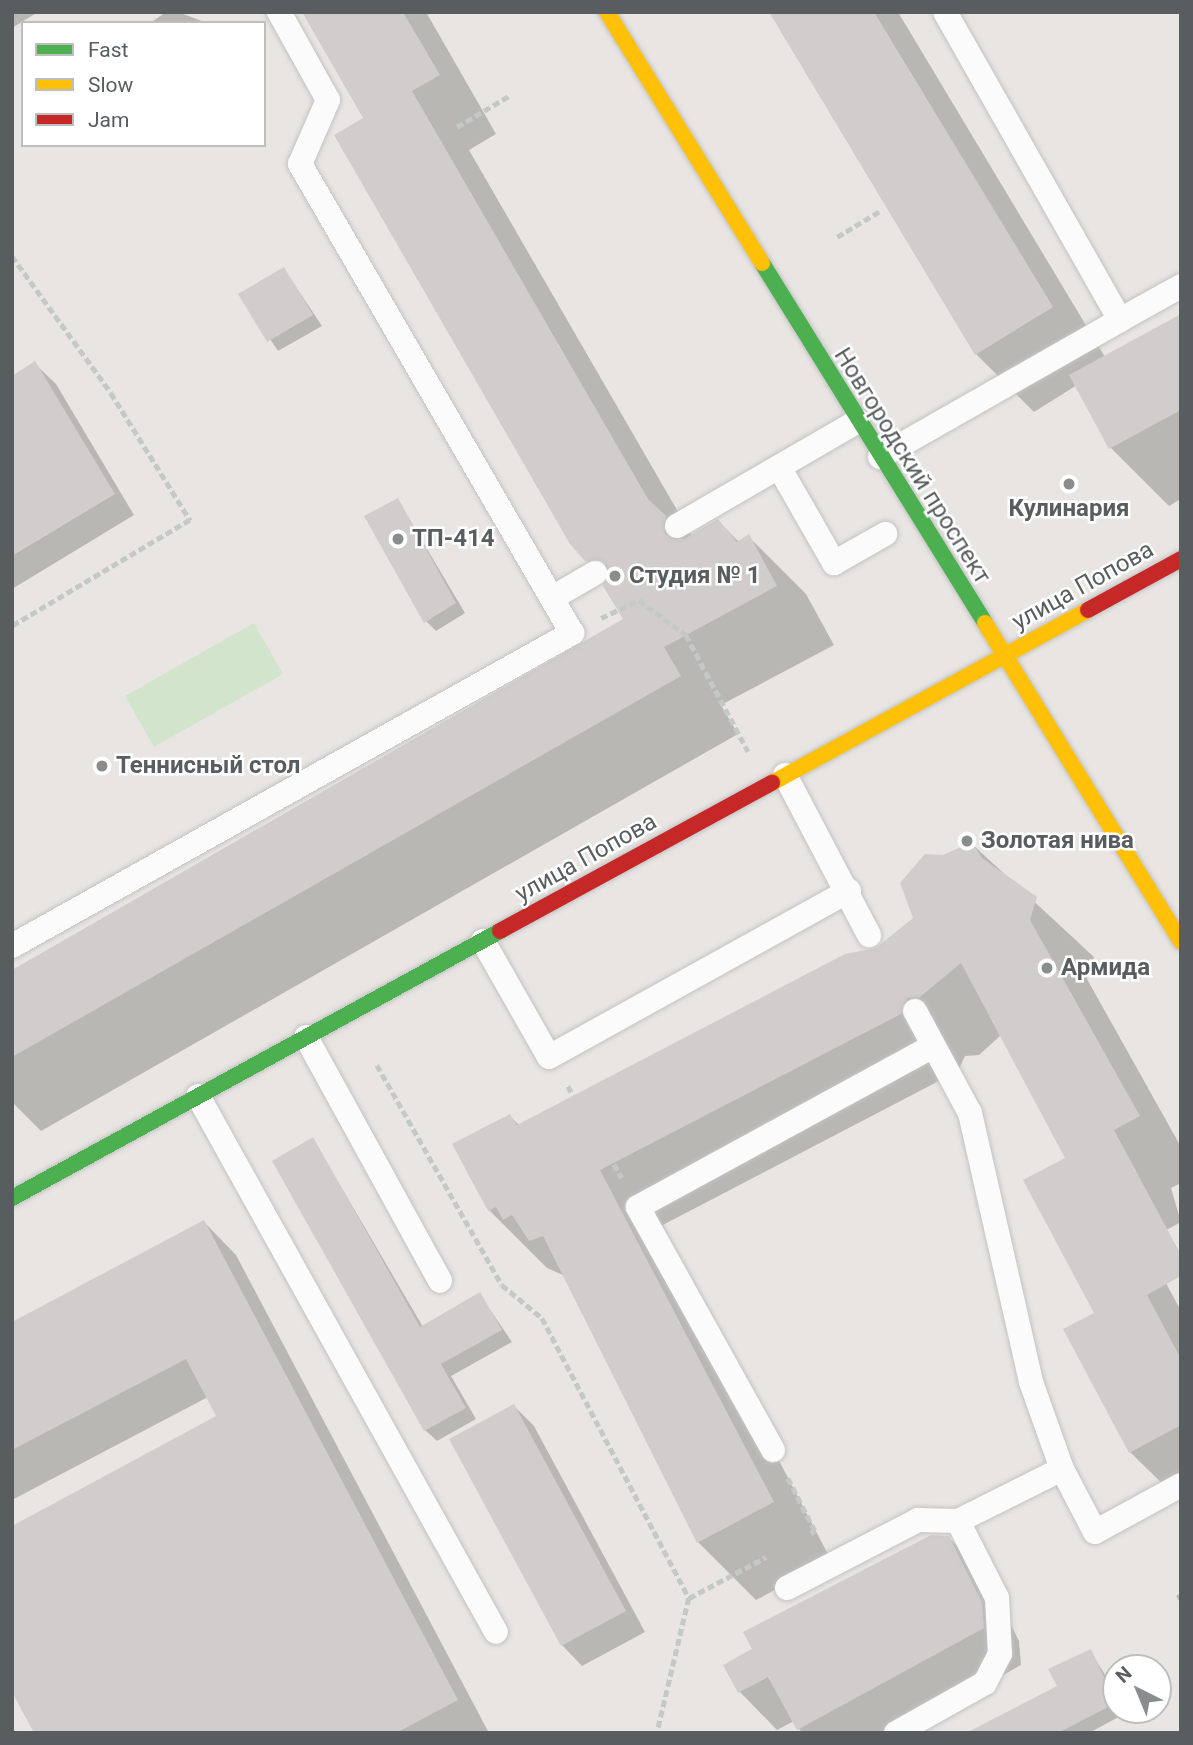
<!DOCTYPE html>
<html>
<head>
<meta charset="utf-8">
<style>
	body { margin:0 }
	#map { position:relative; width:1193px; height:1745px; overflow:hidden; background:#e8e5e2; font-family:Roboto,sans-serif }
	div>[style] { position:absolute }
	.green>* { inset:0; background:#d3e4cd }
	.shadow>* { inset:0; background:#0003 }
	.building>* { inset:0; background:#d0cdcc }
	.path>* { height:4.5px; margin-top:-2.25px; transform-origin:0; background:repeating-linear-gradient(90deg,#c4c9c5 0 7px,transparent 0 10.5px) }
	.roads { filter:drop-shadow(0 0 2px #c3c3c3) drop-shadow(0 0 2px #c3c3c3) }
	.lane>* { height:24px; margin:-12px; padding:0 12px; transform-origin:12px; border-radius:12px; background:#fcfbfb }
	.fast>* { height:16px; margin:-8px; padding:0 8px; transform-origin:8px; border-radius:8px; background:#4caf50 }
	.slow>* { height:16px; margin:-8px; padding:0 8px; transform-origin:8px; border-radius:8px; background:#ffc107 }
	.jam>* { height:16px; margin:-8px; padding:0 8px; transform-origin:8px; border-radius:8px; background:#c62828 }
	.dots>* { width:19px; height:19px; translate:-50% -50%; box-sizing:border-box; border:4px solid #fff; border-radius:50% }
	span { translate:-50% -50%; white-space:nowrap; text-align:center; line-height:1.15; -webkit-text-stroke:5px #fff; paint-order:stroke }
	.street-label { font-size:24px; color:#585d60 }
	.poi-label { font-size:24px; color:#585d60; font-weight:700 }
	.left { translate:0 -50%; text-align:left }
	.frame { position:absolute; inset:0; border:14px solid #585d60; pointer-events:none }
	.legend { position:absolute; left:21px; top:21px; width:245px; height:126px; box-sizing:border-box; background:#fff; border:2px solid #bcbebf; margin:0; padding:9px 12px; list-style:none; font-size:21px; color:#585d60 }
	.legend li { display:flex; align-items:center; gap:14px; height:35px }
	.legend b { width:35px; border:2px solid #bcbebf }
	.north { position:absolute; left:1102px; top:1654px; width:70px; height:70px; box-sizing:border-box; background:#fff; border:2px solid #bcbebf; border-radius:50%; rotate:317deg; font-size:19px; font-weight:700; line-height:28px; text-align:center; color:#585d60 }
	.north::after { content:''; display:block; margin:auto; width:24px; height:32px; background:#8a8d8e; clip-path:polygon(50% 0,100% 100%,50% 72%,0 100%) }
</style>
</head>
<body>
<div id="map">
	<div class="green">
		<i style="clip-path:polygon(254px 623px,283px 674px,154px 747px,125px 696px)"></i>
	</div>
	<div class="shadow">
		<i style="clip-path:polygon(12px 12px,38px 12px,12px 28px)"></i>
		<i style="clip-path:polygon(166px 12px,178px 12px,207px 23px,150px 23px)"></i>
		<i style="clip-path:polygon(304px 12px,426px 12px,496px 134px,469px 150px,692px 536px,718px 521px,739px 542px,748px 536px,806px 594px,834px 645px,721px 705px,738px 734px,41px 1131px,12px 1102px,12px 973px,625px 620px,606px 580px,587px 560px,365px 119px)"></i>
		<i style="clip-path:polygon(771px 12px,898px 12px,1105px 357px,1181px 316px,1181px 499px,1169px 506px,1111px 448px,1077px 385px,1034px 412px,976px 354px)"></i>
		<i style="clip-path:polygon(284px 269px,322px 326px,278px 351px,240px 294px)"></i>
		<i style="clip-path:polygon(35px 364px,56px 384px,134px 515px,12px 589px,12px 378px)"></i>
		<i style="clip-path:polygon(398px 500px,465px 613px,436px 631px,426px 621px)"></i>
		<i style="clip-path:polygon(972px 844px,1094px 957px,1087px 979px,1181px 1147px,1181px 1183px,1171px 1188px,1181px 1222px,1144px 1242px,1181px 1311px,1181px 1502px,1130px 1452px,1067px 1158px,1001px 1035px,979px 1055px,965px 1056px,958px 1071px,657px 1228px,831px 1560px,756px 1600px,698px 1542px,565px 1276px,547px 1268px,489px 1210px,455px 1145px,510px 1116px,520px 1126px,877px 949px,915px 919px,943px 857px)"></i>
		<i style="clip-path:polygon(313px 1139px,423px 1327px,480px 1295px,512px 1342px,451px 1376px,476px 1419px,437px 1441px,425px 1430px)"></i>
		<i style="clip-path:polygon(204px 1222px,236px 1255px,489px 1733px,36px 1733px,218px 1417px,208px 1397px,12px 1500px,12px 1324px)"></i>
		<i style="clip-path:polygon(514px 1406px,534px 1426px,645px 1632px,582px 1666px,562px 1645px)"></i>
		<i style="clip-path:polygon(948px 1537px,986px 1575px,1019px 1641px,1021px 1665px,897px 1733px,802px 1733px,794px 1721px,777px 1730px,740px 1692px,725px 1665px)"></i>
		<i style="clip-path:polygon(1181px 1593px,1181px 1604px,1176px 1596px)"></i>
		<i style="clip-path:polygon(1090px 1651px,1116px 1692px,1116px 1710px,1126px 1713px,1089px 1733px,969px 1733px,1059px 1687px)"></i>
	</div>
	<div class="building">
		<i style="clip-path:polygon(302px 12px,403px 12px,440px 75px,412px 91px,648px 499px,666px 516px,665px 534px,684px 539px,718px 519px,737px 542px,749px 534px,777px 586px,664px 647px,681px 676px,12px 1057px,12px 970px,623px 619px,603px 586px,607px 565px,585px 561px,570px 544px,334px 135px,363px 118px)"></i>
		<i style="clip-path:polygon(769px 12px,874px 12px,1053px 307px,975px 355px)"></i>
		<i style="clip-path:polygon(284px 267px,313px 315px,267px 342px,238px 294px)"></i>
		<i style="clip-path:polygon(1181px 314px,1181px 410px,1109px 449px,1069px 375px)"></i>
		<i style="clip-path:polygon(35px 361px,115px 494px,12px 556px,12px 376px)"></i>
		<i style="clip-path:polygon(398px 498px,456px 603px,424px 623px,364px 516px)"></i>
		<i style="clip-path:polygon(972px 842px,982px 858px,1037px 897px,1030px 920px,1140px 1116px,1114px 1130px,1181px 1255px,1181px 1276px,1147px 1295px,1181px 1359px,1181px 1425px,1129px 1453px,1063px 1329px,1094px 1313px,1023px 1180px,1065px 1158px,961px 963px,920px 997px,907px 998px,901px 1014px,600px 1170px,774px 1502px,697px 1543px,543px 1236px,529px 1241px,512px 1215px,503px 1220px,496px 1207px,488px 1211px,452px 1144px,510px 1114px,517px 1125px,845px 954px,876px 948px,913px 918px,900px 883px,925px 854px,943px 855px)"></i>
		<i style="clip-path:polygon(313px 1137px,420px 1327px,480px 1292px,502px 1330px,441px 1364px,466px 1408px,424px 1431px,272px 1161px)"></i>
		<i style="clip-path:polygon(204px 1220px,458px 1700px,396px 1733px,34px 1733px,12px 1692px,12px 1526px,216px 1416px,186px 1359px,12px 1450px,12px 1322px)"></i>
		<i style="clip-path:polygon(514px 1404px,626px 1611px,561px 1646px,449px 1439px)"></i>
		<i style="clip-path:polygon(931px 1535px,949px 1536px,982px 1602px,984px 1628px,797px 1730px,768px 1677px,738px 1693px,723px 1665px,752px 1649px,743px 1632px)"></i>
		<i style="clip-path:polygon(1091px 1649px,1116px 1703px,1058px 1733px,966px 1733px,1057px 1686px,1048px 1669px)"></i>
	</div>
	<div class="path">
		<i style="left:457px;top:127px;width:61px;rotate:-30.8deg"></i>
		<i style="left:837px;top:237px;width:50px;rotate:-31.2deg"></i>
		<i style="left:12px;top:256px;width:169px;rotate:54.1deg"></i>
		<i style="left:111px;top:393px;width:150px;rotate:58.1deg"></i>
		<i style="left:190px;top:520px;width:207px;rotate:149.2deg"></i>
		<i style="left:601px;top:618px;width:42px;rotate:-25.3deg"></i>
		<i style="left:639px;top:600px;width:59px;rotate:36.7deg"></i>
		<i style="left:686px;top:635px;width:132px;rotate:61.9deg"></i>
		<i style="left:377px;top:1065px;width:253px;rotate:60.4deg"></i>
		<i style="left:502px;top:1285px;width:52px;rotate:39.5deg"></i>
		<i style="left:542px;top:1318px;width:316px;rotate:62.3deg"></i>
		<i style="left:689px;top:1598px;width:139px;rotate:103.3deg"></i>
		<i style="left:568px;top:1086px;width:11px;rotate:63deg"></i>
		<i style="left:614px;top:1164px;width:16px;rotate:60deg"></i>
		<i style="left:788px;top:1478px;width:59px;rotate:63deg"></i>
		<i style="left:815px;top:1531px;width:5px;rotate:143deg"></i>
		<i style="left:689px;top:1598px;width:87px;rotate:-28deg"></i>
	</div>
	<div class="roads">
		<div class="lane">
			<i style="left:1120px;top:320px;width:70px;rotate:-29.1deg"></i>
			<i style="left:880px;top:457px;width:276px;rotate:-29.7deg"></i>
			<i style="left:1120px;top:320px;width:354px;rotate:-119.6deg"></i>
			<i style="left:779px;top:467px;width:111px;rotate:60.2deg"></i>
			<i style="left:834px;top:563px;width:59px;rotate:-29.6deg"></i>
			<i style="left:677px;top:526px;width:209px;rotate:-30.1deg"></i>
			<i style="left:552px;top:598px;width:50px;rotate:-30.2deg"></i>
			<i style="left:785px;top:775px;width:181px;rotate:62.3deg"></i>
			<i style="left:483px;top:941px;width:133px;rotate:60.4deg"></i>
			<i style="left:549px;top:1057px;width:343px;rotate:-29deg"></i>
			<i style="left:12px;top:946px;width:642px;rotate:-29.2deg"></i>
			<i style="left:572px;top:633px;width:542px;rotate:-120.11deg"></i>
			<i style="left:300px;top:164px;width:70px;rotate:-66.4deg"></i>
			<i style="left:328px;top:100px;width:101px;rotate:-119.1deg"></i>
			<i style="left:915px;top:1011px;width:116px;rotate:61.7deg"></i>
			<i style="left:970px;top:1113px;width:276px;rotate:77.2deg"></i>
			<i style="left:1031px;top:1382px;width:92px;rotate:70.4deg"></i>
			<i style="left:1062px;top:1469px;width:71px;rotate:62.4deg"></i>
			<i style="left:1095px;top:1532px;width:98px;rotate:-28.7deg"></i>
			<i style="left:306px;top:1037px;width:278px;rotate:61.2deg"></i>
			<i style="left:198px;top:1096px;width:613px;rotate:60.93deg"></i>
			<i style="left:773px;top:1450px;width:278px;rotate:-119.1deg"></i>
			<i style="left:638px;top:1207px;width:335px;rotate:-28.6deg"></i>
			<i style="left:787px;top:1588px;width:148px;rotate:-27.4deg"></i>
			<i style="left:918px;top:1520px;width:40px;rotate:1.4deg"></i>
			<i style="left:896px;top:1733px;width:102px;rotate:-29.3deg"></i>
			<i style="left:985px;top:1683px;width:33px;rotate:-63deg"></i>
			<i style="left:1000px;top:1654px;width:56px;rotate:-93.1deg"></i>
			<i style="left:997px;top:1598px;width:86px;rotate:-116.9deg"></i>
			<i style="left:958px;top:1521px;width:116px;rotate:-26.6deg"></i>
		</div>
		<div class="fast">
			<i style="left:762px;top:263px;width:423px;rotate:58.2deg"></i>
			<i style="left:12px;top:1198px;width:556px;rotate:-28.68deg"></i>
		</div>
		<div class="slow">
			<i style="left:607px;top:12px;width:295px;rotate:58.3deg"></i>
			<i style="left:985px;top:623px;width:374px;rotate:58.4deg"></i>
			<i style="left:772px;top:783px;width:360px;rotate:-28.7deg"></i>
		</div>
		<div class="jam">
			<i style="left:1088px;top:610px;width:106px;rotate:-28.7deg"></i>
			<i style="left:500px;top:931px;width:310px;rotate:-28.6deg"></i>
		</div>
	</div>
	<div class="dots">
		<i style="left:1069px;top:484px;background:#8a8d8e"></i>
		<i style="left:398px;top:539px;background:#8a8d8e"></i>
		<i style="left:615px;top:576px;background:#8a8d8e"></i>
		<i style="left:102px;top:766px;background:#8a8d8e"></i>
		<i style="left:967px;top:841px;background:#8a8d8e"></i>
		<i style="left:1047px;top:968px;background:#8a8d8e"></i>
	</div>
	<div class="street-label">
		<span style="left:912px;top:466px;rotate:58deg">Новгородский проспект</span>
		<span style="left:1083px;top:586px;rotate:-29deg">улица Попова</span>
		<span style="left:586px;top:858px;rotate:-29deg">улица Попова</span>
	</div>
	<div class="poi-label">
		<span style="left:1069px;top:509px">Кулинария</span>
		<span class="left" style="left:412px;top:539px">ТП-414</span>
		<span class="left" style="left:629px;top:576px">Студия № 1</span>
		<span class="left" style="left:116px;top:766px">Теннисный стол</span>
		<span class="left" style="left:981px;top:841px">Золотая нива</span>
		<span class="left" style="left:1061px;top:968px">Армида</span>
	</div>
	<div class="frame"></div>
	<ul class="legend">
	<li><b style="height:9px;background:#4caf50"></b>Fast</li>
	<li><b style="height:9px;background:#ffc107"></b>Slow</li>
	<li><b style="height:9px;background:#c62828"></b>Jam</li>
	</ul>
	<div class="north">N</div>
</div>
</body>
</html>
